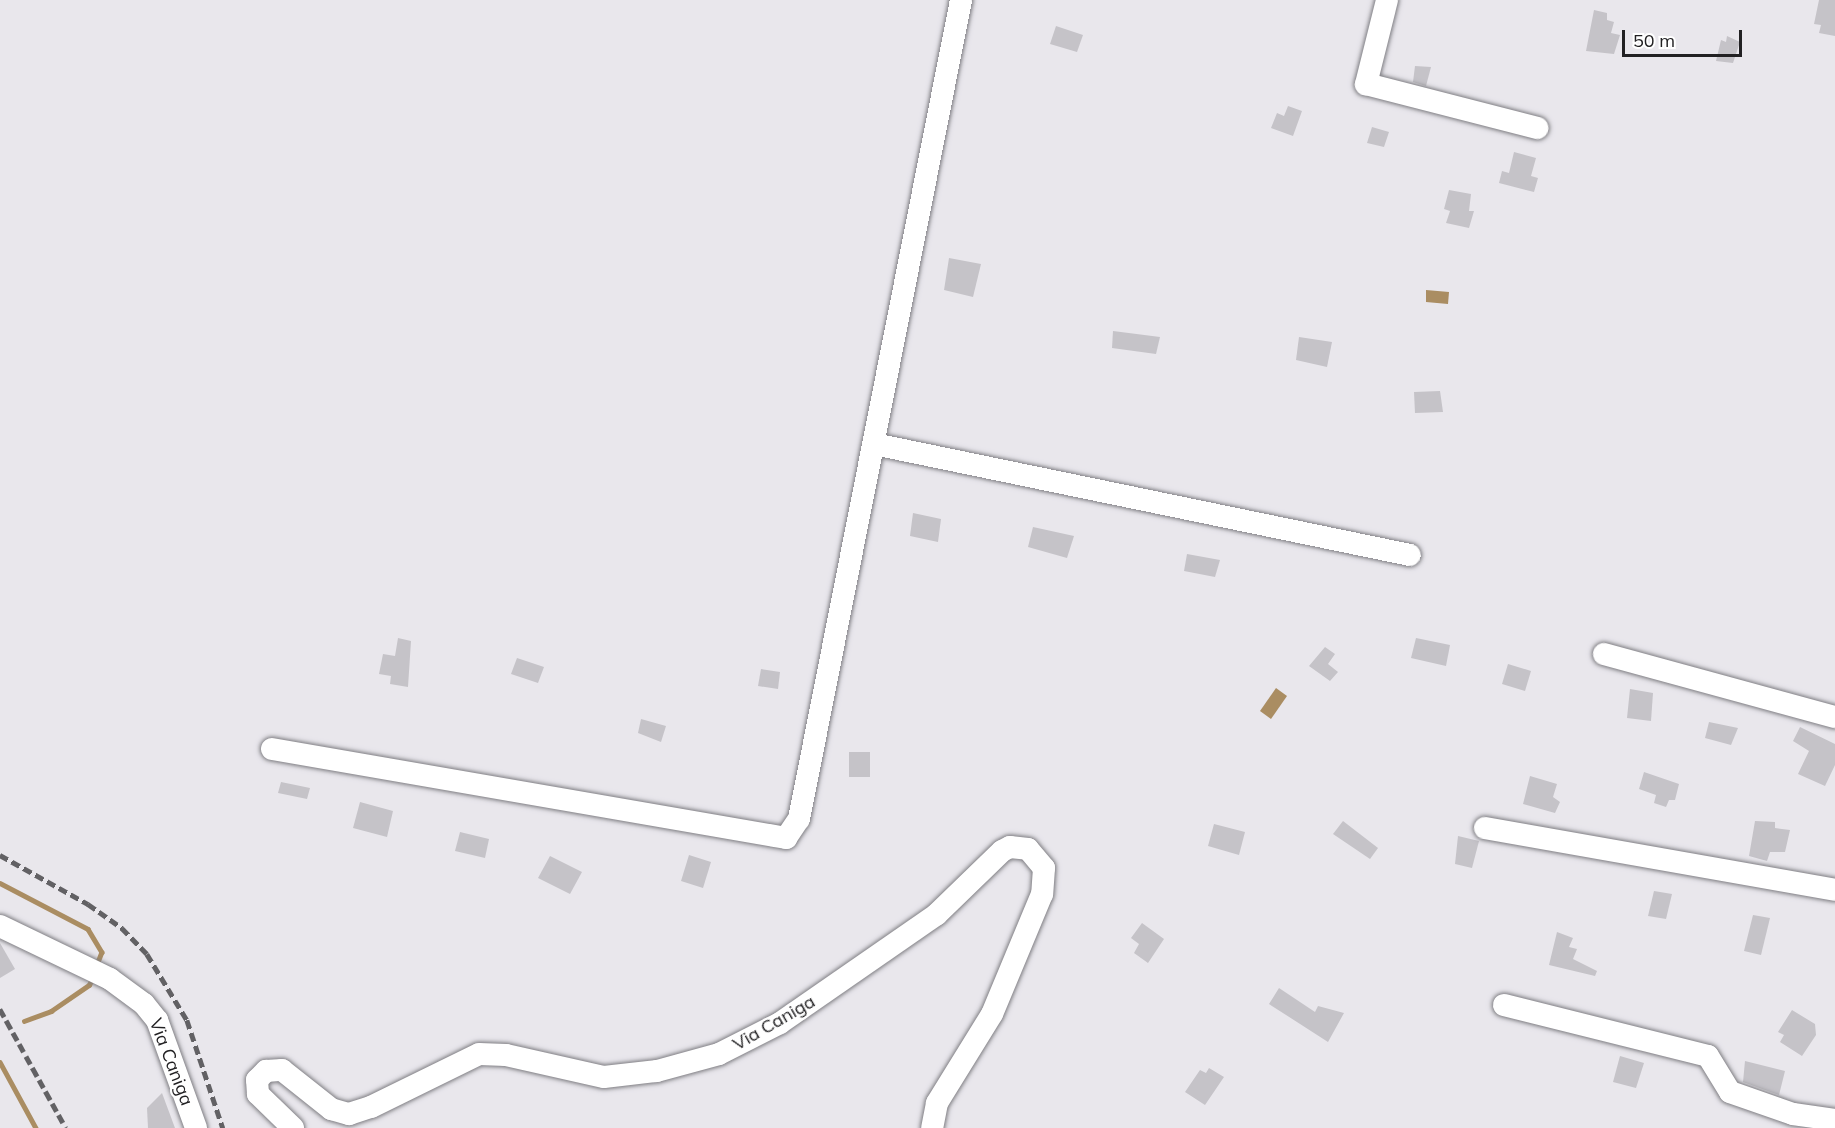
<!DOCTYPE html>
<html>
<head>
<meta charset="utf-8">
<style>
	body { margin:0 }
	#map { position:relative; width:1835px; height:1128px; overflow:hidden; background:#e9e7ec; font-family:Mulish,sans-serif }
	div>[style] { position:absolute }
	.water>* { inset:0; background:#aa8d62 }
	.stream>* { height:4.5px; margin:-2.25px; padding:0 2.25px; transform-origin:2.25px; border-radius:2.25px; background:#aa8d62 }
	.building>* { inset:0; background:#c5c3c8 }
	.roads { filter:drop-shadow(0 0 2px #7f7e83) drop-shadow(0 0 2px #7f7e83) }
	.minor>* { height:22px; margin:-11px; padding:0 11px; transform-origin:11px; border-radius:11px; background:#fff }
	.rail>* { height:4.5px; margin-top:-2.25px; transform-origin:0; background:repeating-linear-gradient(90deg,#626164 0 9px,transparent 0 13.5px) }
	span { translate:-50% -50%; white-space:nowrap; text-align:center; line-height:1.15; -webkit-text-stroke:4.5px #fff; paint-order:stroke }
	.street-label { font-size:18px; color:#222123 }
	.scale { position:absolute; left:1622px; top:30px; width:120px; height:27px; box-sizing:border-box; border:3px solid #222123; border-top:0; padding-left:8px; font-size:18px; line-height:21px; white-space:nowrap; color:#222123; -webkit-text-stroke:4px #fff; paint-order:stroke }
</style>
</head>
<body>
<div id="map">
	<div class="water">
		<i style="clip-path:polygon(1426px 290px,1449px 292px,1448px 304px,1426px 302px)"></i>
		<i style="clip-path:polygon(1276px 688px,1287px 696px,1271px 719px,1260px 711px)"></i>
	</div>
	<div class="stream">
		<i style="left:0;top:883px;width:99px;rotate:27.6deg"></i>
		<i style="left:88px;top:929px;width:27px;rotate:59deg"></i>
		<i style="left:102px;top:952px;width:14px;rotate:111deg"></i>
		<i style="left:24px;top:1021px;width:29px;rotate:-20deg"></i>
		<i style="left:51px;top:1011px;width:46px;rotate:-34.4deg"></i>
		<i style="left:89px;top:985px;width:7px;rotate:-63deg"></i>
		<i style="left:0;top:1062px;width:75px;rotate:61.4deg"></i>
	</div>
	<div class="building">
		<i style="clip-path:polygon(1819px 0,1835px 0,1835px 36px,1819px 33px,1821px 25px,1814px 24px)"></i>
		<i style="clip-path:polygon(1594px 10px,1607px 13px,1607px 20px,1614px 22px,1611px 33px,1620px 35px,1614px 54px,1586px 51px)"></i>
		<i style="clip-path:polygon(1056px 26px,1083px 35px,1077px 52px,1050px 44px)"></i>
		<i style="clip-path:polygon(1727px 36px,1740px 42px,1733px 63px,1716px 61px,1721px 40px,1726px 42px)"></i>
		<i style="clip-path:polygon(1415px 66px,1431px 67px,1426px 86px,1413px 82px)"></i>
		<i style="clip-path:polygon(1288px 106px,1302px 111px,1293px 136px,1271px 128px,1277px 113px,1284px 116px)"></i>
		<i style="clip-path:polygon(1372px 127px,1389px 132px,1384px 147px,1367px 143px)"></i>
		<i style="clip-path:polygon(1514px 152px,1536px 158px,1531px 176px,1538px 178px,1534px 192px,1499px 183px,1502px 171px,1509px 173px)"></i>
		<i style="clip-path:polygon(1449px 190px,1471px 194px,1469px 211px,1474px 211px,1469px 228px,1446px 223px,1450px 211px,1444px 209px)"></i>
		<i style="clip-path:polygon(949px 258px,981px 264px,973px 297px,944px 290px)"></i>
		<i style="clip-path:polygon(1113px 331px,1160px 337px,1156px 354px,1112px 348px)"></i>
		<i style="clip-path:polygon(1299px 337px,1332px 342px,1327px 367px,1296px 360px)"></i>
		<i style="clip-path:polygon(1440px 391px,1443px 412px,1415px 413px,1414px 392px)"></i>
		<i style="clip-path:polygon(913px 513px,941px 519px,938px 542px,910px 536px)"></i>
		<i style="clip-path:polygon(1033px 527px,1074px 536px,1067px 558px,1028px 547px)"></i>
		<i style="clip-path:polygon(1187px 554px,1220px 560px,1215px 577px,1184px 571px)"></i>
		<i style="clip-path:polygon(398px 638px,411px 641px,408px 687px,390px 684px,391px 676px,379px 674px,383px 654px,395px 656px)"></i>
		<i style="clip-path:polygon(1416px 638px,1450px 645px,1446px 666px,1411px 658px)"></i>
		<i style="clip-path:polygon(1325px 647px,1335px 654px,1328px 664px,1338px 672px,1330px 681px,1309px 666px)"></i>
		<i style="clip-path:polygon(517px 658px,544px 667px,538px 683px,511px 674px)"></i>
		<i style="clip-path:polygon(1508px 664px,1531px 671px,1525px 691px,1502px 684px)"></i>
		<i style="clip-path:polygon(761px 669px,780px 672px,778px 689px,758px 686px)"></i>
		<i style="clip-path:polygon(1630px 689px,1653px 693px,1651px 721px,1627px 718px)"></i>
		<i style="clip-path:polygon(641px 719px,666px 726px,661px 742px,638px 733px)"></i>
		<i style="clip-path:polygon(1709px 722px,1738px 728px,1731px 745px,1705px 738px)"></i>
		<i style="clip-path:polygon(1800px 727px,1835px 744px,1835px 765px,1825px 786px,1798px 774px,1809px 751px,1793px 741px)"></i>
		<i style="clip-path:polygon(849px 752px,870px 752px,870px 777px,849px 777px)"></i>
		<i style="clip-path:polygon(1644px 772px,1679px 784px,1675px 800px,1669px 800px,1666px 807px,1654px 803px,1656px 795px,1639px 789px)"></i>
		<i style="clip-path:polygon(1530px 776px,1557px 784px,1553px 797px,1560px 802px,1555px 813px,1523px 804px)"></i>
		<i style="clip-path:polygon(281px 782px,310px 788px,307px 799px,278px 793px)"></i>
		<i style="clip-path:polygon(360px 802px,393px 811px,387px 837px,353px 828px)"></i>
		<i style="clip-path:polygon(1343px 821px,1378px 848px,1370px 859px,1333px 834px)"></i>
		<i style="clip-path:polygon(1755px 821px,1775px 822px,1775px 828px,1790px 830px,1785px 852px,1770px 852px,1767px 861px,1749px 856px)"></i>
		<i style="clip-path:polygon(1214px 824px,1245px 832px,1239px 855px,1208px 846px)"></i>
		<i style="clip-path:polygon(460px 832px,489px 839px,485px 858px,455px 851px)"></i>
		<i style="clip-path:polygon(1458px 836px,1479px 841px,1472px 868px,1455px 864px)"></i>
		<i style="clip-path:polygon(689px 855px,711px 862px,703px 888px,681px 881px)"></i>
		<i style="clip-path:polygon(550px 856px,582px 872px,570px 894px,538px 878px)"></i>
		<i style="clip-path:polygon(1654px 891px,1672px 894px,1666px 919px,1648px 916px)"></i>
		<i style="clip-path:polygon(1753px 915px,1770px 918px,1761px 955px,1744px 951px)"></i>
		<i style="clip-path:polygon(1142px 923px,1164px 939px,1148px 963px,1134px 953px,1139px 944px,1131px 938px)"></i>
		<i style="clip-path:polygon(1557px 932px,1573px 938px,1569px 947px,1577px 949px,1573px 959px,1597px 971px,1595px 976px,1549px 965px)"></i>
		<i style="clip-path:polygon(0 943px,15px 969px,0 978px)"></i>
		<i style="clip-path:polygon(1279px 988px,1315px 1012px,1318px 1006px,1344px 1013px,1328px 1042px,1269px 1004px)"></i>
		<i style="clip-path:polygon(1792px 1010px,1815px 1024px,1816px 1035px,1802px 1056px,1780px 1042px,1784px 1035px,1778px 1032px)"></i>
		<i style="clip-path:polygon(1620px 1056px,1644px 1063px,1636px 1088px,1613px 1082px)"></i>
		<i style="clip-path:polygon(1745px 1061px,1785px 1071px,1779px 1095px,1743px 1082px)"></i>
		<i style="clip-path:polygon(1209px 1068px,1224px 1077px,1205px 1105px,1185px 1092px,1200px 1070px,1206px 1073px)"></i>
		<i style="clip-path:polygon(162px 1093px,175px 1128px,148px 1128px,147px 1108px)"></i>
	</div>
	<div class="roads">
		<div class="minor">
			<i style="left:1387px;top:0;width:87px;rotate:104deg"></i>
			<i style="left:1366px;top:84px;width:177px;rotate:14.4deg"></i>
			<i style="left:874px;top:444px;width:547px;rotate:11.7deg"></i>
			<i style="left:1604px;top:654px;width:239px;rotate:15.3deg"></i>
			<i style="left:272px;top:749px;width:522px;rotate:9.82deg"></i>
			<i style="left:786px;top:838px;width:23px;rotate:-56deg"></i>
			<i style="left:799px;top:819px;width:835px;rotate:-78.81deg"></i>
			<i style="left:1485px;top:828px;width:355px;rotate:10deg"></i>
			<i style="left:0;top:926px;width:122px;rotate:25.7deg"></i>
			<i style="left:110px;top:979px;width:42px;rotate:36.3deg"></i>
			<i style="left:144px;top:1004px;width:21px;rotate:51deg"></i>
			<i style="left:157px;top:1020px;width:115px;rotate:70.1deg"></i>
			<i style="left:1504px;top:1005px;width:210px;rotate:14deg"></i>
			<i style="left:1708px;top:1056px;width:42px;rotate:58.6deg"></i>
			<i style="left:1730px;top:1092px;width:67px;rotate:19.2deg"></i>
			<i style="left:1793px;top:1114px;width:42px;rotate:8.1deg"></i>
			<i style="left:293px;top:1128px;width:49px;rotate:-135.8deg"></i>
			<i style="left:258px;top:1094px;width:14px;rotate:-94deg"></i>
			<i style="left:257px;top:1080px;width:13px;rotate:-45deg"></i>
			<i style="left:266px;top:1071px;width:16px;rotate:-4deg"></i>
			<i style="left:282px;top:1070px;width:63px;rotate:38.5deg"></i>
			<i style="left:331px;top:1109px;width:19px;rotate:16deg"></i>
			<i style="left:349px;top:1114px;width:23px;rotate:-18deg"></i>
			<i style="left:371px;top:1107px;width:120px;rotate:-26.1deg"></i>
			<i style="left:479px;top:1054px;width:27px;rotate:2deg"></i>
			<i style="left:506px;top:1055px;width:100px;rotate:12.7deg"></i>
			<i style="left:604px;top:1077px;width:53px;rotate:-6.5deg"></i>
			<i style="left:657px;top:1071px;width:64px;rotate:-15.3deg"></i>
			<i style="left:719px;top:1054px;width:68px;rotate:-26.9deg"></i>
			<i style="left:780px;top:1023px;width:190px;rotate:-34.7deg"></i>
			<i style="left:936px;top:915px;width:92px;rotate:-44.1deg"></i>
			<i style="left:1002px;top:851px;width:9px;rotate:-27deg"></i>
			<i style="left:1010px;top:847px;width:18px;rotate:6deg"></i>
			<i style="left:1028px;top:849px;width:25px;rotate:50deg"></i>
			<i style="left:1044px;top:868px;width:26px;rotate:94deg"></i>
			<i style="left:1042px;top:894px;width:130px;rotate:112.6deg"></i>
			<i style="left:992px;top:1014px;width:105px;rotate:121.7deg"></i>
			<i style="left:937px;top:1103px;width:25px;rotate:101deg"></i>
		</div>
	</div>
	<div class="rail">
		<i style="left:0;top:855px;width:101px;rotate:29.1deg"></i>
		<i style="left:88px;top:904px;width:42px;rotate:35.2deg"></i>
		<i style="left:122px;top:928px;width:36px;rotate:46deg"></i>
		<i style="left:147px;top:954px;width:77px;rotate:58.8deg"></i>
		<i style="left:187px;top:1020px;width:114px;rotate:71.6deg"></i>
		<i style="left:0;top:1009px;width:136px;rotate:61deg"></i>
	</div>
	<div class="street-label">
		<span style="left:774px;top:1023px;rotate:-30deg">Via Caniga</span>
		<span style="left:171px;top:1062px;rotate:69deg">Via Caniga</span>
	</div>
	<div class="scale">50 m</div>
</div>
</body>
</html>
